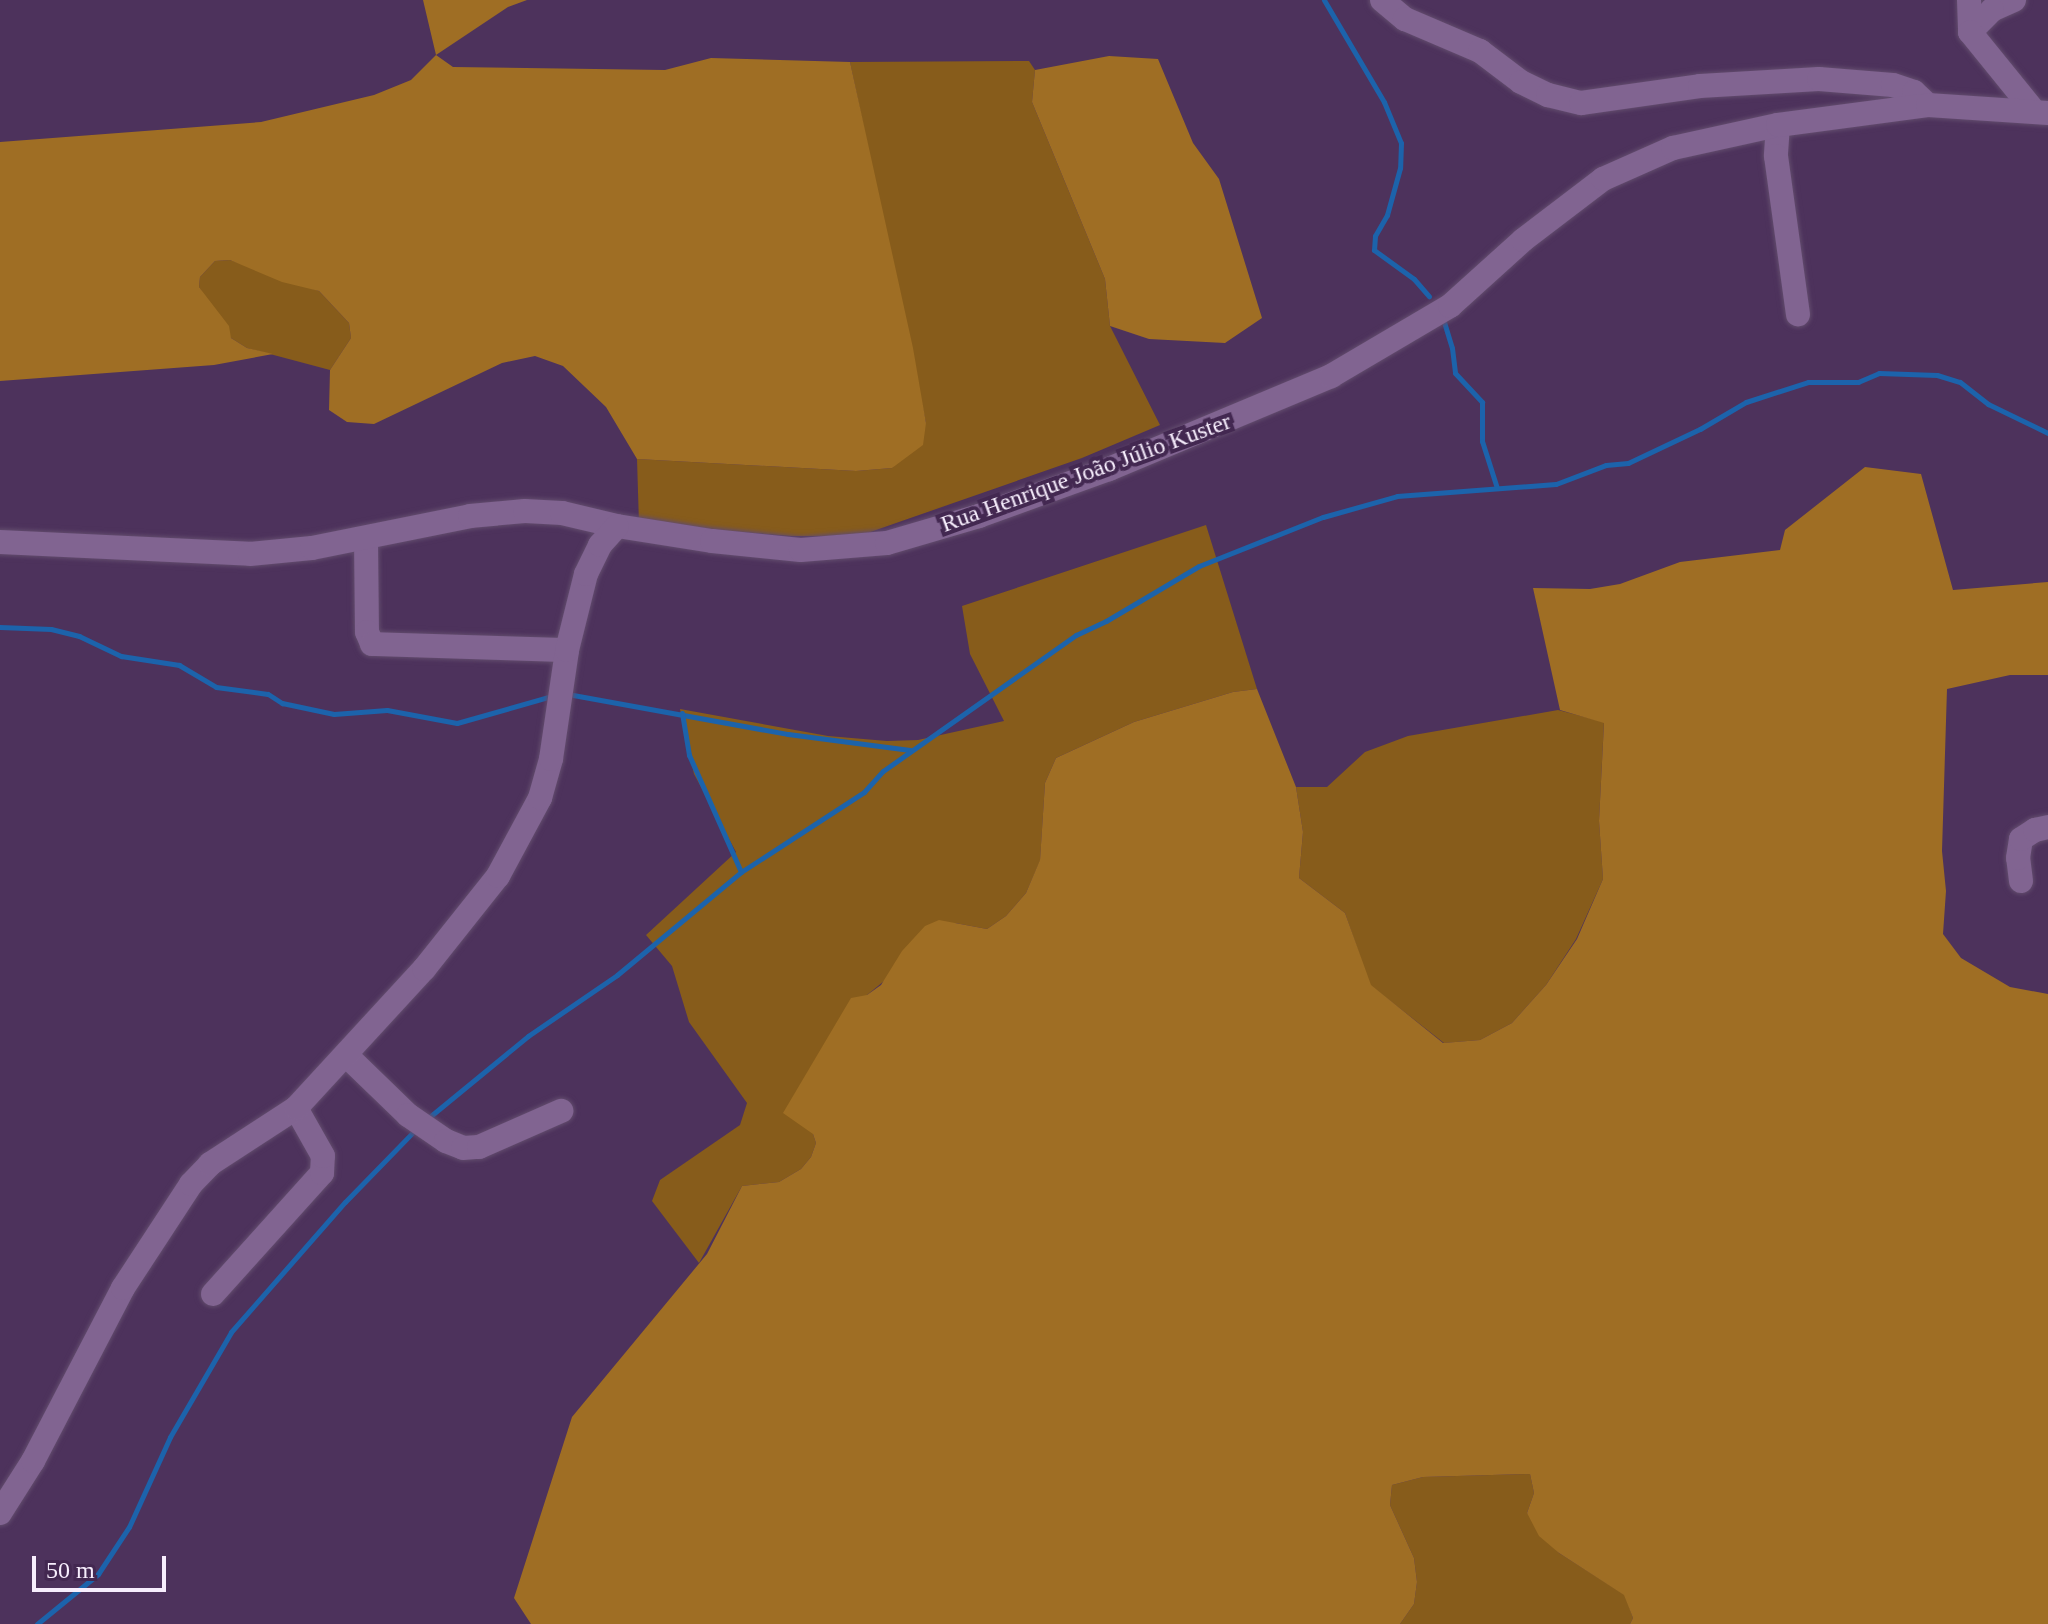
<!DOCTYPE html>
<html>
<head>
<meta charset="utf-8">
<style>
	body { margin:0 }
	#map { position:relative; width:2048px; height:1624px; overflow:hidden; background:#4d325c; font-family:"Times New Roman",serif }
	div>[style] { position:absolute }
	.green>* { inset:0; background:#875c1b }
	.forest>* { inset:0; background:#9f6e24 }
	.stream>* { height:5px; margin:-2.5px; padding:0 2.5px; transform-origin:2.5px; border-radius:2.5px; background:#1c63ab }
	.roads { filter:drop-shadow(0 0 2px #624c6d) drop-shadow(0 0 2px #624c6d) }
	.minor>* { height:24px; margin:-12px; padding:0 12px; transform-origin:12px; border-radius:12px; background:#816491 }
	span { translate:-50% -50%; white-space:nowrap; text-align:center; line-height:1.15; -webkit-text-stroke:8px #432851; paint-order:stroke }
	.street-label { font-size:24px; color:#f7eefd }
	.scale { position:absolute; left:32px; top:1556px; width:134px; height:36px; box-sizing:border-box; border:4px solid #f7eefd; border-top:0; padding-left:10px; font-size:24px; line-height:28px; white-space:nowrap; color:#f7eefd; -webkit-text-stroke:6px #432851; paint-order:stroke }
</style>
</head>
<body>
<div id="map">
	<div class="green">
		<i style="clip-path:polygon(1029px 61px,1035px 70px,1032px 102px,1105px 279px,1110px 326px,1160px 425px,1082px 458px,859px 536px,791px 536px,639px 524px,637px 459px,856px 471px,892px 468px,926px 423px,850px 62px)"></i>
		<i style="clip-path:polygon(230px 260px,319px 291px,349px 323px,351px 338px,330px 370px,247px 348px,231px 338px,199px 287px,200px 277px,215px 261px)"></i>
		<i style="clip-path:polygon(1206px 525px,1257px 689px,1233px 692px,1134px 722px,1056px 758px,1045px 783px,1040px 861px,1026px 893px,1006px 916px,987px 929px,955px 923px,867px 995px,813px 1134px,816px 1143px,811px 1157px,801px 1169px,779px 1182px,742px 1186px,699px 1263px,652px 1201px,660px 1180px,740px 1125px,747px 1103px,689px 1022px,672px 966px,646px 935px,736px 852px,694px 774px,680px 709px,828px 736px,887px 741px,918px 740px,1004px 721px,970px 654px,962px 606px)"></i>
		<i style="clip-path:polygon(1558px 710px,1604px 722px,1599px 821px,1603px 879px,1576px 939px,1546px 985px,1512px 1023px,1480px 1040px,1444px 1043px,1370px 985px,1345px 913px,1299px 878px,1303px 832px,1296px 787px,1327px 787px,1365px 752px,1408px 736px)"></i>
		<i style="clip-path:polygon(1530px 1474px,1534px 1493px,1527px 1513px,1559px 1553px,1625px 1595px,1633px 1618px,1630px 1624px,1400px 1624px,1414px 1604px,1417px 1582px,1414px 1558px,1390px 1505px,1392px 1485px,1423px 1477px)"></i>
	</div>
	<div class="forest">
		<i style="clip-path:polygon(423px 0,527px 0,508px 7px,436px 55px,453px 67px,665px 70px,711px 58px,850px 62px,913px 348px,926px 423px,923px 445px,892px 468px,856px 471px,637px 459px,606px 407px,563px 366px,535px 356px,502px 363px,374px 424px,347px 422px,329px 410px,330px 370px,351px 338px,349px 323px,319px 291px,282px 282px,230px 260px,215px 261px,200px 277px,199px 287px,229px 326px,231px 338px,247px 348px,273px 354px,214px 365px,0 381px,0 142px,261px 122px,374px 95px,411px 80px,436px 55px)"></i>
		<i style="clip-path:polygon(1109px 56px,1158px 59px,1193px 143px,1219px 179px,1262px 318px,1225px 343px,1149px 339px,1110px 326px,1105px 279px,1032px 102px,1035px 70px)"></i>
		<i style="clip-path:polygon(1865px 467px,1921px 474px,1953px 590px,2048px 582px,2048px 675px,2010px 675px,1947px 689px,1942px 851px,1946px 891px,1943px 934px,1961px 958px,2010px 987px,2048px 994px,2048px 1624px,1630px 1624px,1633px 1618px,1624px 1595px,1559px 1553px,1539px 1536px,1527px 1513px,1534px 1493px,1530px 1474px,1423px 1477px,1392px 1485px,1390px 1505px,1414px 1558px,1417px 1582px,1414px 1604px,1400px 1624px,531px 1624px,514px 1598px,572px 1417px,707px 1254px,742px 1186px,779px 1182px,801px 1169px,811px 1157px,816px 1143px,813px 1134px,783px 1113px,851px 998px,867px 995px,881px 985px,902px 951px,925px 926px,939px 920px,987px 929px,1006px 916px,1026px 893px,1040px 860px,1045px 783px,1056px 758px,1134px 722px,1233px 692px,1257px 689px,1296px 787px,1303px 832px,1299px 878px,1345px 913px,1371px 985px,1443px 1043px,1480px 1040px,1512px 1023px,1546px 985px,1577px 939px,1603px 879px,1599px 821px,1604px 723px,1560px 710px,1533px 588px,1590px 589px,1620px 584px,1680px 562px,1780px 550px,1785px 530px)"></i>
	</div>
	<div class="stream">
		<i style="left:1324px;top:0;width:118px;rotate:59.5deg"></i>
		<i style="left:1384px;top:102px;width:44px;rotate:67.5deg"></i>
		<i style="left:1401px;top:143px;width:25px;rotate:92deg"></i>
		<i style="left:1400px;top:168px;width:49px;rotate:105.5deg"></i>
		<i style="left:1387px;top:215px;width:24px;rotate:120deg"></i>
		<i style="left:1375px;top:236px;width:14px;rotate:94deg"></i>
		<i style="left:1374px;top:250px;width:49px;rotate:35.9deg"></i>
		<i style="left:1414px;top:279px;width:23px;rotate:49deg"></i>
		<i style="left:1444px;top:322px;width:27px;rotate:73deg"></i>
		<i style="left:1452px;top:348px;width:25px;rotate:83deg"></i>
		<i style="left:1455px;top:373px;width:40px;rotate:47deg"></i>
		<i style="left:1482px;top:402px;width:39px;rotate:90deg"></i>
		<i style="left:1482px;top:441px;width:49px;rotate:72.3deg"></i>
		<i style="left:0;top:627px;width:51px;rotate:2.2deg"></i>
		<i style="left:51px;top:629px;width:29px;rotate:14deg"></i>
		<i style="left:79px;top:636px;width:47px;rotate:25.5deg"></i>
		<i style="left:121px;top:656px;width:59px;rotate:8.8deg"></i>
		<i style="left:179px;top:665px;width:43px;rotate:30.7deg"></i>
		<i style="left:216px;top:687px;width:52px;rotate:7.7deg"></i>
		<i style="left:268px;top:694px;width:17px;rotate:33deg"></i>
		<i style="left:282px;top:703px;width:53px;rotate:11.9deg"></i>
		<i style="left:334px;top:714px;width:53px;rotate:-4.3deg"></i>
		<i style="left:387px;top:710px;width:71px;rotate:10.5deg"></i>
		<i style="left:457px;top:723px;width:99px;rotate:-15.9deg"></i>
		<i style="left:573px;top:695px;width:219px;rotate:10.3deg"></i>
		<i style="left:788px;top:734px;width:123px;rotate:7.5deg"></i>
		<i style="left:682px;top:713px;width:43px;rotate:80.5deg"></i>
		<i style="left:689px;top:755px;width:128px;rotate:66deg"></i>
		<i style="left:427px;top:1119px;width:131px;rotate:-39.4deg"></i>
		<i style="left:528px;top:1036px;width:108px;rotate:-34.4deg"></i>
		<i style="left:617px;top:975px;width:161px;rotate:-39.7deg"></i>
		<i style="left:741px;top:872px;width:147px;rotate:-33deg"></i>
		<i style="left:864px;top:792px;width:28px;rotate:-48deg"></i>
		<i style="left:883px;top:771px;width:236px;rotate:-35.2deg"></i>
		<i style="left:1076px;top:635px;width:33px;rotate:-25deg"></i>
		<i style="left:1106px;top:621px;width:108px;rotate:-30.6deg"></i>
		<i style="left:1199px;top:566px;width:133px;rotate:-21.6deg"></i>
		<i style="left:1323px;top:517px;width:77px;rotate:-15.8deg"></i>
		<i style="left:1397px;top:496px;width:159px;rotate:-4.3deg"></i>
		<i style="left:1556px;top:484px;width:53px;rotate:-20.8deg"></i>
		<i style="left:1606px;top:465px;width:22px;rotate:-5deg"></i>
		<i style="left:1628px;top:463px;width:80px;rotate:-25.3deg"></i>
		<i style="left:1700px;top:429px;width:53px;rotate:-30.4deg"></i>
		<i style="left:1746px;top:402px;width:65px;rotate:-17.9deg"></i>
		<i style="left:1808px;top:382px;width:50px"></i>
		<i style="left:1858px;top:382px;width:23px;rotate:-23deg"></i>
		<i style="left:1879px;top:373px;width:58px;rotate:2deg"></i>
		<i style="left:1937px;top:375px;width:24px;rotate:17deg"></i>
		<i style="left:1960px;top:382px;width:36px;rotate:38deg"></i>
		<i style="left:1988px;top:404px;width:67px;rotate:25.8deg"></i>
		<i style="left:37px;top:1624px;width:79px;rotate:-39.3deg"></i>
		<i style="left:98px;top:1574px;width:56px;rotate:-56.6deg"></i>
		<i style="left:129px;top:1527px;width:99px;rotate:-65.5deg"></i>
		<i style="left:170px;top:1437px;width:121px;rotate:-59.8deg"></i>
		<i style="left:231px;top:1332px;width:173px;rotate:-48.8deg"></i>
		<i style="left:345px;top:1202px;width:102px;rotate:-45.8deg"></i>
	</div>
	<div class="roads">
		<div class="minor">
			<i style="left:1382px;top:0;width:30px;rotate:40deg"></i>
			<i style="left:1405px;top:19px;width:82px;rotate:23.1deg"></i>
			<i style="left:1480px;top:51px;width:51px;rotate:37.1deg"></i>
			<i style="left:1521px;top:82px;width:30px;rotate:26deg"></i>
			<i style="left:1548px;top:95px;width:34px;rotate:14deg"></i>
			<i style="left:1581px;top:103px;width:120px;rotate:-8.1deg"></i>
			<i style="left:1700px;top:86px;width:119px;rotate:-3.4deg"></i>
			<i style="left:1819px;top:79px;width:74px;rotate:4.6deg"></i>
			<i style="left:1893px;top:85px;width:22px;rotate:18deg"></i>
			<i style="left:1914px;top:92px;width:19px;rotate:43deg"></i>
			<i style="left:1969px;top:0;width:32px;rotate:88deg"></i>
			<i style="left:2014px;top:0;width:24px;rotate:156deg"></i>
			<i style="left:1992px;top:10px;width:31px;rotate:135deg"></i>
			<i style="left:1970px;top:32px;width:102px;rotate:51deg"></i>
			<i style="left:1778px;top:125px;width:31px;rotate:94deg"></i>
			<i style="left:1776px;top:156px;width:160px;rotate:82.1deg"></i>
			<i style="left:366px;top:539px;width:93px;rotate:89.4deg"></i>
			<i style="left:367px;top:632px;width:13px;rotate:67deg"></i>
			<i style="left:372px;top:644px;width:195px;rotate:1.8deg"></i>
			<i style="left:0;top:542px;width:250px;rotate:2.7deg"></i>
			<i style="left:250px;top:554px;width:62px;rotate:-5.5deg"></i>
			<i style="left:312px;top:548px;width:161px;rotate:-11.4deg"></i>
			<i style="left:470px;top:516px;width:55px;rotate:-5.2deg"></i>
			<i style="left:525px;top:511px;width:37px;rotate:3deg"></i>
			<i style="left:562px;top:513px;width:57px;rotate:13.3deg"></i>
			<i style="left:617px;top:526px;width:96px;rotate:9deg"></i>
			<i style="left:712px;top:541px;width:89px;rotate:5.8deg"></i>
			<i style="left:801px;top:550px;width:86px;rotate:-4.7deg"></i>
			<i style="left:887px;top:543px;width:96px;rotate:-16.4deg"></i>
			<i style="left:979px;top:516px;width:138px;rotate:-19.9deg"></i>
			<i style="left:1109px;top:469px;width:241px;rotate:-22.7deg"></i>
			<i style="left:1331px;top:376px;width:138px;rotate:-30.5deg"></i>
			<i style="left:1450px;top:306px;width:98px;rotate:-42.1deg"></i>
			<i style="left:1523px;top:240px;width:101px;rotate:-37.3deg"></i>
			<i style="left:1603px;top:179px;width:77px;rotate:-23.9deg"></i>
			<i style="left:1673px;top:148px;width:107px;rotate:-12.4deg"></i>
			<i style="left:1778px;top:125px;width:151px;rotate:-7.6deg"></i>
			<i style="left:1928px;top:105px;width:120px;rotate:3.8deg"></i>
			<i style="left:2021px;top:881px;width:23px;rotate:-97deg"></i>
			<i style="left:2018px;top:858px;width:19px;rotate:-81deg"></i>
			<i style="left:2021px;top:839px;width:17px;rotate:-33deg"></i>
			<i style="left:2035px;top:830px;width:13px;rotate:-13deg"></i>
			<i style="left:347px;top:1056px;width:85px;rotate:44deg"></i>
			<i style="left:408px;top:1115px;width:46px;rotate:34.4deg"></i>
			<i style="left:446px;top:1141px;width:18px;rotate:22deg"></i>
			<i style="left:463px;top:1148px;width:16px;rotate:-4deg"></i>
			<i style="left:479px;top:1147px;width:90px;rotate:-23.7deg"></i>
			<i style="left:213px;top:1294px;width:163px;rotate:-48deg"></i>
			<i style="left:322px;top:1173px;width:17px;rotate:-87deg"></i>
			<i style="left:323px;top:1156px;width:55px;rotate:-119.4deg"></i>
			<i style="left:0;top:1513px;width:62px;rotate:-57.6deg"></i>
			<i style="left:33px;top:1461px;width:195px;rotate:-62.5deg"></i>
			<i style="left:123px;top:1288px;width:124px;rotate:-56.8deg"></i>
			<i style="left:191px;top:1184px;width:28px;rotate:-46deg"></i>
			<i style="left:210px;top:1164px;width:103px;rotate:-33.1deg"></i>
			<i style="left:296px;top:1108px;width:189px;rotate:-47.4deg"></i>
			<i style="left:424px;top:969px;width:119px;rotate:-51.5deg"></i>
			<i style="left:498px;top:876px;width:89px;rotate:-61.7deg"></i>
			<i style="left:540px;top:798px;width:41px;rotate:-74.2deg"></i>
			<i style="left:551px;top:759px;width:110px;rotate:-81.6deg"></i>
			<i style="left:567px;top:650px;width:78px;rotate:-76deg"></i>
			<i style="left:586px;top:574px;width:32px;rotate:-64deg"></i>
			<i style="left:600px;top:545px;width:25px;rotate:-48deg"></i>
		</div>
	</div>
	<div class="street-label">
		<span style="left:1086px;top:473px;rotate:-20deg">Rua Henrique João Júlio Kuster</span>
	</div>
	<div class="scale">50 m</div>
</div>
</body>
</html>
